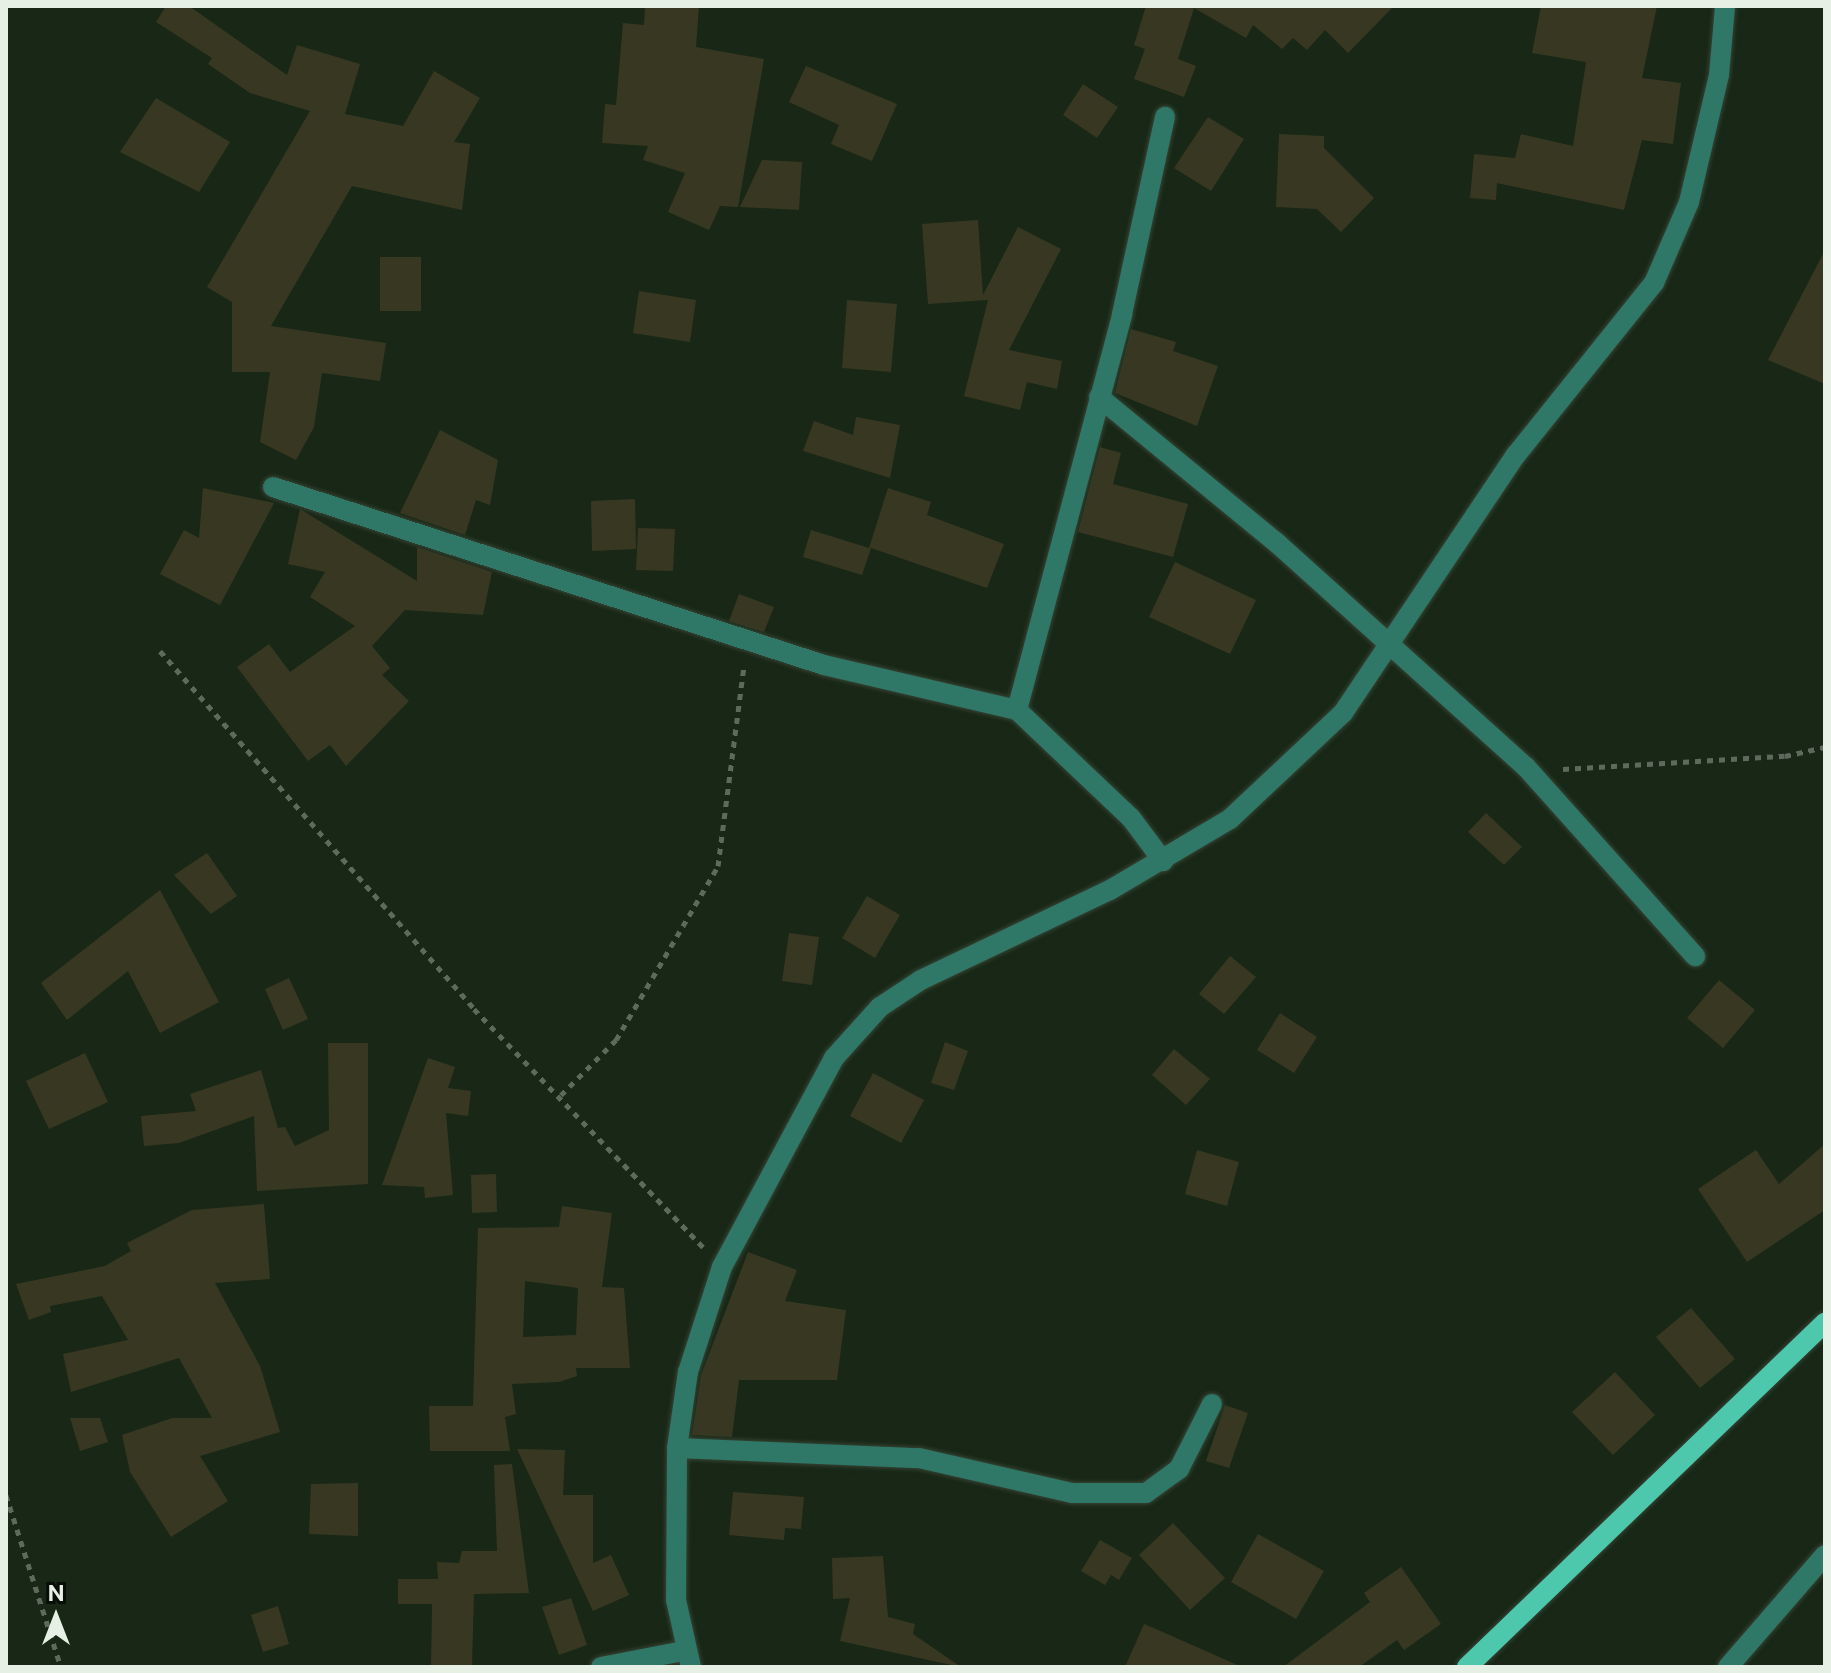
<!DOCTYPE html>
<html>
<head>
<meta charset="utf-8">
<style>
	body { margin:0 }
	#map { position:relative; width:1831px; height:1673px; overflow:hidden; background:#182716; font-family:"Public Sans",sans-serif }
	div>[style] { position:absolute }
	.building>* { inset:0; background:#383822 }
	.path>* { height:5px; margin-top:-2.5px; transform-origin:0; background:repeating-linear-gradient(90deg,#5e6b5c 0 6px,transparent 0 12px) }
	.roads { filter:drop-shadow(0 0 2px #354333) drop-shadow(0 0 2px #354333) }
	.minor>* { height:20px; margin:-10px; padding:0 10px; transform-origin:10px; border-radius:10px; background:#2f7767 }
	.major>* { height:20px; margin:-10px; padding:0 10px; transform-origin:10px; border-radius:10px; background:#4ec8ad }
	span { translate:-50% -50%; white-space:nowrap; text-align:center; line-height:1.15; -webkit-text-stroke:8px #070e07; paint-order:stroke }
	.frame { position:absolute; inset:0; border:8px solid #e6f0e4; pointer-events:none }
	.north { position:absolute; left:16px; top:1577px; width:80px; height:80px; -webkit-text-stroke:6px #070e07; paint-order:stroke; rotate:0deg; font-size:22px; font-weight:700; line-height:32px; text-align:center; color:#e6f0e4 }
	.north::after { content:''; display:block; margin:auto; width:28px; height:36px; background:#e6f0e4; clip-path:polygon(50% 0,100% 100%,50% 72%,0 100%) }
</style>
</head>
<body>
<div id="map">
	<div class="building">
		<i style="clip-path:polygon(166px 6px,189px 6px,287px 75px,297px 45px,360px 64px,345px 114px,403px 126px,434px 71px,480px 98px,454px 142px,470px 144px,462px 210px,352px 186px,271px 326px,386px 343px,380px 381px,322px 373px,314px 427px,296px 460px,260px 442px,270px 372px,232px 372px,232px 302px,207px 287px,310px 111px,250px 93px,208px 64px,212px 58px,156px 22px)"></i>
		<i style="clip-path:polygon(645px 6px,699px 6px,696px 47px,764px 59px,738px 207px,720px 206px,709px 230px,668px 212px,685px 173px,643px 160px,648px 146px,602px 143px,605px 104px,616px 105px,623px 23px,644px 25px)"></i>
		<i style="clip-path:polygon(1146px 6px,1394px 6px,1348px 53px,1325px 30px,1307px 50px,1293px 38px,1282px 49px,1253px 25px,1246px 38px,1194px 8px,1178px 59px,1196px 66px,1184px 97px,1134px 79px,1145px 49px,1134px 45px)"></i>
		<i style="clip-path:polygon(1541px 6px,1657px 6px,1642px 78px,1681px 83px,1673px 144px,1642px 140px,1624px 210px,1497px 183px,1496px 200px,1470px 198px,1474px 154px,1515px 158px,1521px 134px,1573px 146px,1586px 62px,1532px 53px)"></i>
		<i style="clip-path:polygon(806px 66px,897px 104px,872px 161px,831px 144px,839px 125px,789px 102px)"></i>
		<i style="clip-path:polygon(1083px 84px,1118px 107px,1097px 138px,1063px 115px)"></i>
		<i style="clip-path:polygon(156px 98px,230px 142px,199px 192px,120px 152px)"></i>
		<i style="clip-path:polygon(1208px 117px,1244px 139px,1211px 191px,1174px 168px)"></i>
		<i style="clip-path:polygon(1279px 134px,1324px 136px,1324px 148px,1374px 198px,1341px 232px,1317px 209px,1276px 207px)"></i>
		<i style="clip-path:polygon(762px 160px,802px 162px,799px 210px,740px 207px)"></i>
		<i style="clip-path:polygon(978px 220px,983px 295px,1018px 227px,1061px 249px,1009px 350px,1062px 361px,1057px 389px,1027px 382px,1020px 410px,964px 396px,988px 300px,928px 304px,922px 224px)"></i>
		<i style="clip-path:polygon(1825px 250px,1825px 384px,1768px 360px)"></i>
		<i style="clip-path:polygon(380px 257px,421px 257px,421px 311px,380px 311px)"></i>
		<i style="clip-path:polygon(639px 291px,696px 300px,690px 342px,633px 333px)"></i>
		<i style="clip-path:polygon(847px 300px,897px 304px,891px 372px,842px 368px)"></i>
		<i style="clip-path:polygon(1131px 329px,1176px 342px,1173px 351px,1218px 366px,1197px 426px,1115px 393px)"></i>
		<i style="clip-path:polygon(856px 417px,900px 425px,890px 478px,803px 451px,814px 421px,853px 435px)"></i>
		<i style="clip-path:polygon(440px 430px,498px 460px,490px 505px,476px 500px,465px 535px,400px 513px)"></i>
		<i style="clip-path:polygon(1100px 447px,1121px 453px,1113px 484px,1188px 504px,1173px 557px,1078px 532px)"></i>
		<i style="clip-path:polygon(203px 488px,274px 503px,220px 605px,160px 574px,184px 530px,199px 538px)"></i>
		<i style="clip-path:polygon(888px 488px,931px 502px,927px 515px,1004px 544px,987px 588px,871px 548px,862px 575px,803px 557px,811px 530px,869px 548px)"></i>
		<i style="clip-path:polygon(635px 499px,636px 549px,592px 551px,591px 501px)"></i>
		<i style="clip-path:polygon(300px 509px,417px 581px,417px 547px,492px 572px,483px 615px,405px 610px,372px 646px,390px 668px,382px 675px,409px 701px,346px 766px,330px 745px,308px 761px,237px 667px,269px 644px,290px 672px,355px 626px,310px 597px,325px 572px,288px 564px)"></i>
		<i style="clip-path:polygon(638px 528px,675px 529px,673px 571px,636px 570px)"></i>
		<i style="clip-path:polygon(1175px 562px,1256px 600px,1230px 654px,1149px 617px)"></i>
		<i style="clip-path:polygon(739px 594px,774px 607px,764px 632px,729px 621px)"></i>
		<i style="clip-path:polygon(1486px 813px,1522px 847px,1504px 865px,1468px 832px)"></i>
		<i style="clip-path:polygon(207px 853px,237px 896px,211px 914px,174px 875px)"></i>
		<i style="clip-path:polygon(160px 890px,219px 1002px,160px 1033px,128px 971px,67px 1020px,41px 983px)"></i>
		<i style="clip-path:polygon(867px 896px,900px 915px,875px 958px,842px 938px)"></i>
		<i style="clip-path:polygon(789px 933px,819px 937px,812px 985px,782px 981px)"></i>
		<i style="clip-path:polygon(1230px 956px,1256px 977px,1224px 1014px,1199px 994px)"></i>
		<i style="clip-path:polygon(289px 978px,308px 1019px,283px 1030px,265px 989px)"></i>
		<i style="clip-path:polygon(1719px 980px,1755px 1010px,1723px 1048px,1687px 1018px)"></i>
		<i style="clip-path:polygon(1280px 1013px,1317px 1037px,1294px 1073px,1257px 1050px)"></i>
		<i style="clip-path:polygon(945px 1042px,968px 1051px,954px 1090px,931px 1083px)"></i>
		<i style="clip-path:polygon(328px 1043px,368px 1043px,368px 1184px,257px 1191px,254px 1116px,179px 1143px,144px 1146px,141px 1116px,196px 1111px,190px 1094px,261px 1070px,278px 1128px,285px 1127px,295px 1146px,329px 1130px)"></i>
		<i style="clip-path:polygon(1174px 1049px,1210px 1079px,1186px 1105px,1152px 1075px)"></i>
		<i style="clip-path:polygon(85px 1053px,108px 1102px,49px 1129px,26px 1081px)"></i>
		<i style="clip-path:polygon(428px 1058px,455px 1067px,448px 1088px,471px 1091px,468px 1116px,446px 1113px,453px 1195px,425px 1198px,424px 1187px,382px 1185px)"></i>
		<i style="clip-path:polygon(873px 1073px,924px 1100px,901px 1143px,850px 1116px)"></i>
		<i style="clip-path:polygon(1825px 1144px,1825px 1210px,1747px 1262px,1698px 1189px,1756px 1150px,1779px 1184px)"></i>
		<i style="clip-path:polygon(1197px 1150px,1239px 1162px,1227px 1206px,1185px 1194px)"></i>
		<i style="clip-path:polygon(496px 1174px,497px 1212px,472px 1213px,471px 1175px)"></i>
		<i style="clip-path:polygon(264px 1204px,270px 1279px,215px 1283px,260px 1366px,280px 1432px,200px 1456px,228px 1501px,171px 1537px,130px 1472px,122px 1435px,172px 1418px,212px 1418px,179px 1358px,71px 1392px,63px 1354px,128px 1340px,102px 1296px,50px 1306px,51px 1312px,29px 1320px,16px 1284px,105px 1266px,131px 1251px,127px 1243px,192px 1210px)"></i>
		<i style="clip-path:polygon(evenodd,562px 1206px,612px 1213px,602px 1287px,624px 1288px,630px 1368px,576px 1368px,577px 1376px,559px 1382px,512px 1384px,516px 1414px,505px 1417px,510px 1451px,430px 1451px,429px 1406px,473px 1406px,478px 1228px,559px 1227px,562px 1206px,525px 1281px,578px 1288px,576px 1335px,523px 1337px,525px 1281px)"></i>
		<i style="clip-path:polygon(748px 1252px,797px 1270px,785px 1301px,846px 1310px,837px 1380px,739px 1380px,732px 1437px,692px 1435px,701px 1375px)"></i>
		<i style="clip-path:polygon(1691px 1308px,1735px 1359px,1700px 1388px,1656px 1337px)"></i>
		<i style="clip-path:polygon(1615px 1372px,1655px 1415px,1613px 1455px,1572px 1412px)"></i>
		<i style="clip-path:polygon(1225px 1405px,1248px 1413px,1229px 1468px,1206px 1461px)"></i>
		<i style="clip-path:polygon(70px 1418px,100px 1418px,108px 1442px,80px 1451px)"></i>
		<i style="clip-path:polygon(517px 1449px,565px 1450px,563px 1495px,593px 1495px,593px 1563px,611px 1555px,629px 1595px,593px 1611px)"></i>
		<i style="clip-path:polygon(512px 1464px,529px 1593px,474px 1594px,472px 1667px,431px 1667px,432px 1604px,398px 1604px,398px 1579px,438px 1579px,437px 1562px,459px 1563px,462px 1551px,497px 1551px,494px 1465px)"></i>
		<i style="clip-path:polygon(358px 1483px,358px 1536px,309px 1534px,311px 1484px)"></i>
		<i style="clip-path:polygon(733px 1492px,804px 1497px,801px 1529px,785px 1528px,784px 1540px,729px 1535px)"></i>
		<i style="clip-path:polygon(1173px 1523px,1225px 1578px,1190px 1610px,1139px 1555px)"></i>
		<i style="clip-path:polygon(1258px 1534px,1324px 1571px,1296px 1619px,1231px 1582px)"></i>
		<i style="clip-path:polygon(1100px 1540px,1132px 1558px,1119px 1580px,1111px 1575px,1105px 1585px,1081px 1571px)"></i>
		<i style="clip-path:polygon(883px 1556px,888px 1617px,915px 1624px,913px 1634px,961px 1667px,840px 1641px,850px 1598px,833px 1599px,832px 1558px)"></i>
		<i style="clip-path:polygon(1401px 1567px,1441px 1624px,1404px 1650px,1397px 1640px,1359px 1667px,1283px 1667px,1370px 1602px,1364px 1593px)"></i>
		<i style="clip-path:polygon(571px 1598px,587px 1645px,559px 1655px,542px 1607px)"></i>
		<i style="clip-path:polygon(278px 1606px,289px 1644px,263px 1652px,251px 1615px)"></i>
		<i style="clip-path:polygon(1144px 1624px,1165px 1633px,1242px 1667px,1125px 1667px)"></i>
	</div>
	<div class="path">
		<i style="left:160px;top:651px;width:476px;rotate:48.7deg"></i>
		<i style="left:474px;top:1009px;width:333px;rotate:46.1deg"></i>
		<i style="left:1563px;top:769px;width:222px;rotate:-3.4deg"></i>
		<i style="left:1785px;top:756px;width:41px;rotate:-12.7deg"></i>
		<i style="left:561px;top:1095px;width:78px;rotate:-45deg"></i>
		<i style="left:616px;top:1040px;width:202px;rotate:-59.6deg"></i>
		<i style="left:718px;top:866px;width:203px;rotate:-82.6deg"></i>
		<i style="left:6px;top:1495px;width:181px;rotate:72.3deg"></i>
	</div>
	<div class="roads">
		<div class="minor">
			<i style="left:1099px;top:397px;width:230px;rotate:39.4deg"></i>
			<i style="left:1277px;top:543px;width:335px;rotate:42deg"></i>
			<i style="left:1526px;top:767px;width:254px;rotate:48.2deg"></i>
			<i style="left:273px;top:487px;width:579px;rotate:17.9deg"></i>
			<i style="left:824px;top:665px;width:198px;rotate:13.1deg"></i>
			<i style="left:1017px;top:710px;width:157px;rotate:43.5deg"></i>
			<i style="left:1131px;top:818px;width:54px;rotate:53.3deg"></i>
			<i style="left:1017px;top:710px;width:410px;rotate:-75.1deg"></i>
			<i style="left:1122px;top:314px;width:202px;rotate:-77.7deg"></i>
			<i style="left:677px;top:1448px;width:242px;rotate:2.4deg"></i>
			<i style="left:919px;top:1458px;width:157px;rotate:12.9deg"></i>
			<i style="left:1072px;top:1493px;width:74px"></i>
			<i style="left:1146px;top:1493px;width:41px;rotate:-36deg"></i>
			<i style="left:1179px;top:1469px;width:73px;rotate:-63.1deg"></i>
			<i style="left:601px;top:1667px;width:84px;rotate:-11deg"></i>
			<i style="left:691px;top:1667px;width:69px;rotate:-102.6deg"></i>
			<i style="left:676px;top:1600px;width:152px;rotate:-89.6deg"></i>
			<i style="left:677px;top:1448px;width:77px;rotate:-81.8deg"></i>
			<i style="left:688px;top:1372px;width:110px;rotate:-72.1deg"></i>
			<i style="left:722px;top:1267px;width:237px;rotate:-61.8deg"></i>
			<i style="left:834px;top:1058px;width:69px;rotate:-48deg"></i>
			<i style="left:880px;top:1007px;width:49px;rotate:-33.4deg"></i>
			<i style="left:921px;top:980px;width:209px;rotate:-25.5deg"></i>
			<i style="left:1110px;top:890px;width:139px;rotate:-30.6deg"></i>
			<i style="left:1230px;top:819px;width:155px;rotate:-43.2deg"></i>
			<i style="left:1343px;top:713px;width:311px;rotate:-56.2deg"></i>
			<i style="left:1516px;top:455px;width:221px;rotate:-51.3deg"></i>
			<i style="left:1654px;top:283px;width:88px;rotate:-66.6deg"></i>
			<i style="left:1689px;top:202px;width:130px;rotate:-76.7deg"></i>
			<i style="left:1719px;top:75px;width:69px;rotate:-85deg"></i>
			<i style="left:1728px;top:1667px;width:148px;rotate:-49.1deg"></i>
		</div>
		<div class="major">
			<i style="left:1467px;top:1667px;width:497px;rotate:-43.9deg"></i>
		</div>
	</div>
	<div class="frame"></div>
	<div class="north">N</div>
</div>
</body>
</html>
